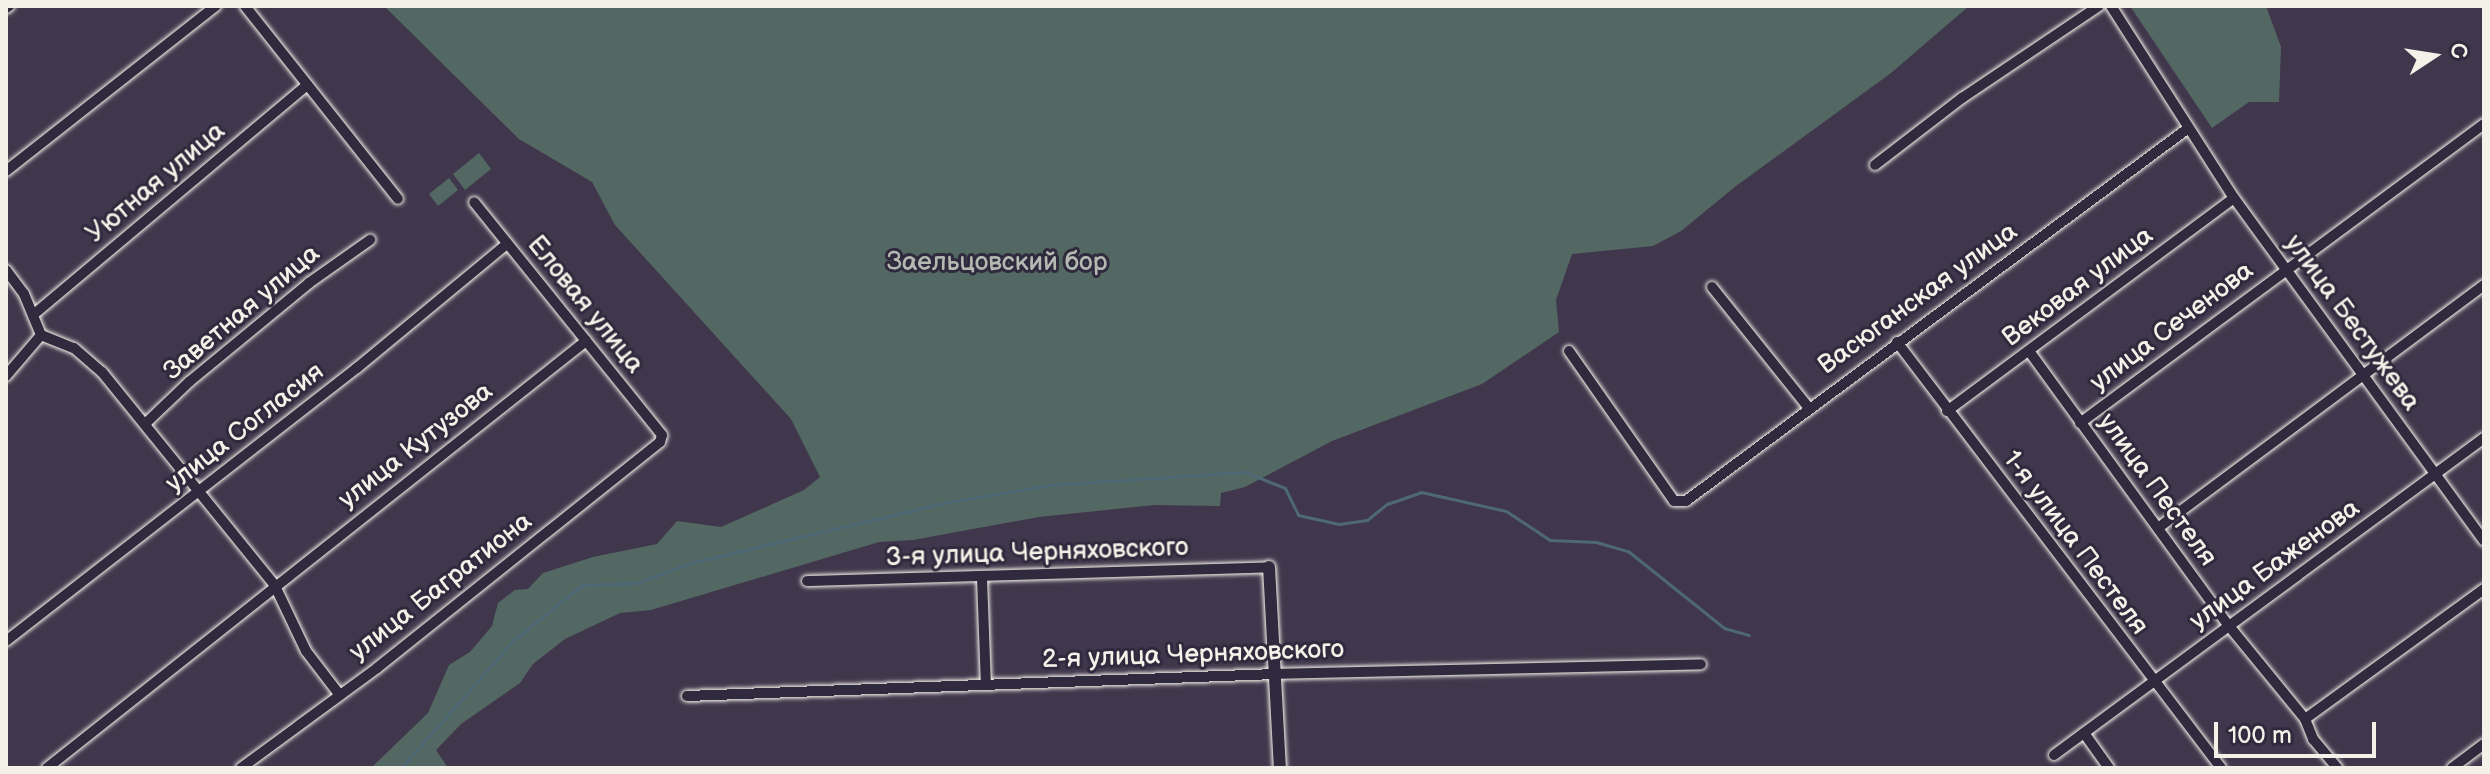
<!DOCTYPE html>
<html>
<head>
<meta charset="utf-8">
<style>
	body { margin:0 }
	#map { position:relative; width:2490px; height:774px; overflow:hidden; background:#40374c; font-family:"Balsamiq Sans",sans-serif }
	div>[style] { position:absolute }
	.green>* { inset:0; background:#536862 }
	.stream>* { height:3px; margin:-1.5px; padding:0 1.5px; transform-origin:1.5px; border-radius:1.5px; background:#4e6876 }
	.roads { filter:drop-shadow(0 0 2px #f4f1e8) drop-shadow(0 0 2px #f4f1e8) }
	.minor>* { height:10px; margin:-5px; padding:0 5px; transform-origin:5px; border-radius:5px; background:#2f2a3d }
	.tertiary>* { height:12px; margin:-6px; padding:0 6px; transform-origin:6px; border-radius:6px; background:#2f2a3d }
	span { translate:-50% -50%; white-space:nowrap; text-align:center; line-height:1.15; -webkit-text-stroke:6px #2f2a3d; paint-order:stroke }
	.street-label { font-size:26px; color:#f4f1e8 }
	.park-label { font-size:26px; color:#b4bab2 }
	.frame { position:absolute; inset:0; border:8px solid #f4f1e8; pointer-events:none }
	.north { position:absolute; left:2394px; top:16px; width:80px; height:80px; -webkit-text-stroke:6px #2f2a3d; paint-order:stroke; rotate:78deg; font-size:22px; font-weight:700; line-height:32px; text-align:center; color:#f4f1e8 }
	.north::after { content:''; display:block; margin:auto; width:28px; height:36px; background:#f4f1e8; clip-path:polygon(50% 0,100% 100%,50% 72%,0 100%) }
	.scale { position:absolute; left:2214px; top:722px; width:162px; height:36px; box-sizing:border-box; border:4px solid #f4f1e8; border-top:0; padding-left:10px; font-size:24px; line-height:28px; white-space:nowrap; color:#f4f1e8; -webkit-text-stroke:6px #2f2a3d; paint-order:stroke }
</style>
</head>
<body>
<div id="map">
	<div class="green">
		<i style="clip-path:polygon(384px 6px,1969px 6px,1891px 73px,1736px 186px,1681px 231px,1653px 246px,1572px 254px,1556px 300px,1559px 332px,1482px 384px,1332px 441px,1245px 487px,1221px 493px,1220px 506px,1154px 505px,1039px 517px,913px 540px,879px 542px,651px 610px,620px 613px,565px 639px,533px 664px,520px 683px,461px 724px,436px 750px,448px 768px,371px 768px,428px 713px,449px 665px,470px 652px,492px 626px,498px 603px,515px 590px,528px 589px,543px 573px,593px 557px,657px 544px,677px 521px,721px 527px,804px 490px,820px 477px,791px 419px,615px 225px,592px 182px,519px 139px)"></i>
		<i style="clip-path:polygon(2130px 6px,2266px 6px,2281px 47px,2279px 102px,2249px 102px,2212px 128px)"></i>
		<i style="clip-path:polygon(479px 153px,491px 169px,465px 190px,453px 174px)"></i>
		<i style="clip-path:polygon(449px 178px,458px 190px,438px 206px,429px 194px)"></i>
	</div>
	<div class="stream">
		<i style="left:401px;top:768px;width:171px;rotate:-48.6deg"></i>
		<i style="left:514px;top:640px;width:87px;rotate:-39deg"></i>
		<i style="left:582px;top:585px;width:55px;rotate:-2.1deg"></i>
		<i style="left:637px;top:583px;width:57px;rotate:-20.7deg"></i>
		<i style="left:690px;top:563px;width:260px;rotate:-13.3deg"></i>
		<i style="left:943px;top:503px;width:108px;rotate:-9.6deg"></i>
		<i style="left:1049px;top:485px;width:196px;rotate:-3.8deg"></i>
		<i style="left:1245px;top:472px;width:43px;rotate:21.8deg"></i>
		<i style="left:1285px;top:488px;width:30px;rotate:64deg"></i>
		<i style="left:1298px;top:515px;width:42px;rotate:12.4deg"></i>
		<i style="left:1339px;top:524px;width:28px;rotate:-8deg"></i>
		<i style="left:1367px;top:520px;width:26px;rotate:-39deg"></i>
		<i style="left:1387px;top:504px;width:36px;rotate:-19deg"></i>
		<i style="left:1421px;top:492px;width:87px;rotate:12.6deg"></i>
		<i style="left:1506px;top:511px;width:53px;rotate:33.4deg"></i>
		<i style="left:1550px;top:540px;width:46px;rotate:2.5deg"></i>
		<i style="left:1596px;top:542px;width:33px;rotate:16deg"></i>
		<i style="left:1628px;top:551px;width:123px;rotate:38.7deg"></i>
		<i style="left:1724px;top:628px;width:26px;rotate:16deg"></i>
	</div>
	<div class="roads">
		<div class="minor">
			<i style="left:245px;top:6px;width:246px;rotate:51.6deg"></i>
			<i style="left:2111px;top:6px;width:228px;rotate:57.4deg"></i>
			<i style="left:2234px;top:198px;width:424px;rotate:53.9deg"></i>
			<i style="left:6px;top:8px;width:4px;rotate:-34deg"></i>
			<i style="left:1875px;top:165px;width:110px;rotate:-37.6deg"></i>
			<i style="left:1962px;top:98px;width:165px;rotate:-33.9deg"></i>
			<i style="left:6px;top:171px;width:267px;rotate:-38.2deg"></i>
			<i style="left:6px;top:270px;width:30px;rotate:53deg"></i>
			<i style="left:24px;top:294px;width:44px;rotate:67.5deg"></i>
			<i style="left:41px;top:335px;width:35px;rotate:22deg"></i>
			<i style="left:74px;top:348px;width:37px;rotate:41deg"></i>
			<i style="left:102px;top:372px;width:275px;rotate:51deg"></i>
			<i style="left:275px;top:586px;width:72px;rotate:64.5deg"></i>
			<i style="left:306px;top:651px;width:54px;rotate:52.5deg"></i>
			<i style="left:1712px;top:287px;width:154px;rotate:51.3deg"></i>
			<i style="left:33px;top:315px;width:358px;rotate:-40deg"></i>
			<i style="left:1897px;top:342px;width:535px;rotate:52.74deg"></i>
			<i style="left:1569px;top:351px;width:183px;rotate:55deg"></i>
			<i style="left:1674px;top:501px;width:12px"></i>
			<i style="left:1686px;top:501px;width:624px;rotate:-36.59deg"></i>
			<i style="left:2029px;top:351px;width:340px;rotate:54deg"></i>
			<i style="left:2229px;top:626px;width:120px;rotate:50.7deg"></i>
			<i style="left:2305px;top:719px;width:22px;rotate:68deg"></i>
			<i style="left:2313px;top:739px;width:38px;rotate:50deg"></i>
			<i style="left:6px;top:376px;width:54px;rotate:-49.5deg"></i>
			<i style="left:1947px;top:411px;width:357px;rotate:-36.6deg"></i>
			<i style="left:2080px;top:423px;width:503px;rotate:-36.51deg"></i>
			<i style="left:145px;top:424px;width:61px;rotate:-43.7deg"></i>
			<i style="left:189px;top:382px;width:156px;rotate:-39.5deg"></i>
			<i style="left:309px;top:283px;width:75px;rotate:-35.2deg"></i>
			<i style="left:2158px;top:528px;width:407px;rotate:-36.7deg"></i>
			<i style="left:982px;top:578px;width:107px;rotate:87.9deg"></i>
			<i style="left:807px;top:581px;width:462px;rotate:-1.7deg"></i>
			<i style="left:6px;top:641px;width:445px;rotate:-37.9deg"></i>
			<i style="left:357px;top:368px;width:195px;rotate:-39.6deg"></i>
			<i style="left:687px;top:696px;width:588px;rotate:-2.14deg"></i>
			<i style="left:1275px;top:674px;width:426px;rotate:-1.3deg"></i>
			<i style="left:2305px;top:719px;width:221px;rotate:-36deg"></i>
			<i style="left:2084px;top:733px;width:43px;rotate:54.5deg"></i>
			<i style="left:2054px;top:755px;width:534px;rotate:-36.4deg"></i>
			<i style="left:47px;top:768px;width:688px;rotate:-38.39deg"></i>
			<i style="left:241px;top:768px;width:169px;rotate:-36.3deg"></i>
			<i style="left:377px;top:668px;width:362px;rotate:-38.6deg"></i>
			<i style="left:660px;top:442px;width:7px;rotate:-74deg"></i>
			<i style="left:662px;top:435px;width:299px;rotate:-128.9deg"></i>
			<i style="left:2452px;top:768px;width:40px;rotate:-37deg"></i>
		</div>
		<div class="tertiary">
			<i style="left:1269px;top:567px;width:201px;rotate:86.9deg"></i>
		</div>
	</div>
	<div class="street-label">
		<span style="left:156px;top:183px;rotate:-40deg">Уютная улица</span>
		<span style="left:2078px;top:287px;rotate:-37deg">Вековая улица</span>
		<span style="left:1918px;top:299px;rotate:-36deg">Васюганская улица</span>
		<span style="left:585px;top:305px;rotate:51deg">Еловая улица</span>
		<span style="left:242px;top:313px;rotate:-40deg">Заветная улица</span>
		<span style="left:2352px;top:323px;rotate:54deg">улица Бестужева</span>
		<span style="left:2172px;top:327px;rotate:-37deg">улица Сеченова</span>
		<span style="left:245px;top:428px;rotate:-38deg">улица Согласия</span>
		<span style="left:416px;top:446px;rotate:-38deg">улица Кутузова</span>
		<span style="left:2157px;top:490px;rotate:54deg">улица Пестеля</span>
		<span style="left:2075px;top:543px;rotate:53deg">1-я улица Пестеля</span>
		<span style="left:1037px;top:553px;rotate:-2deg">3-я улица Черняховского</span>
		<span style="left:2275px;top:565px;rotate:-36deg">улица Баженова</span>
		<span style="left:441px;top:587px;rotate:-38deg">улица Багратиона</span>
		<span style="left:1193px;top:655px;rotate:-2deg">2-я улица Черняховского</span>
	</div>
	<div class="park-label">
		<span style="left:997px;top:263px">Заельцовский бор</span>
	</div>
	<div class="frame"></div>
	<div class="north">С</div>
	<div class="scale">100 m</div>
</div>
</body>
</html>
